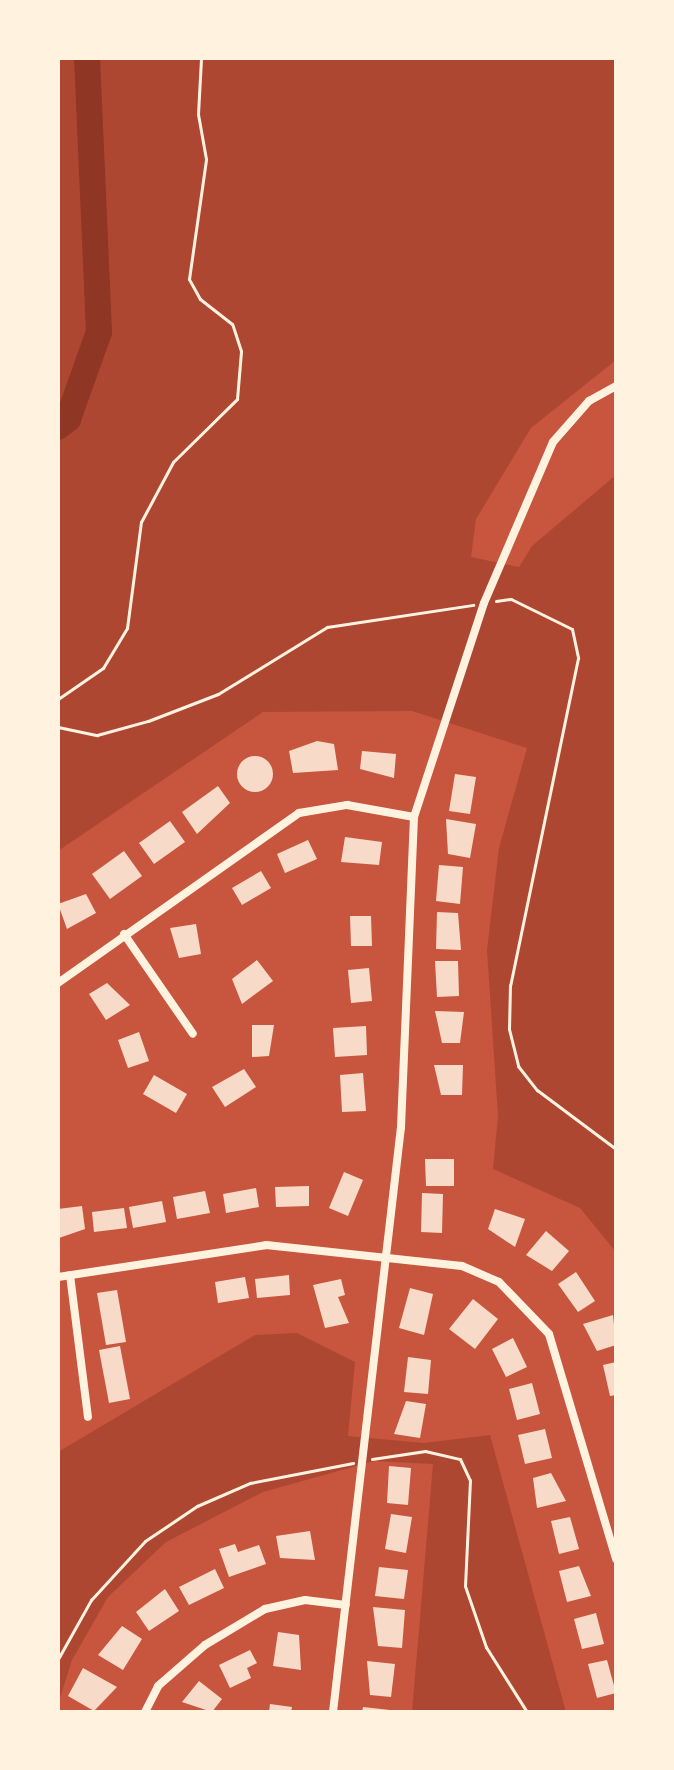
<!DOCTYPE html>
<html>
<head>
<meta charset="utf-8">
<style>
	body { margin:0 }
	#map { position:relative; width:674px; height:1770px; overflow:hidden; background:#c8553d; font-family:"PT Sans",sans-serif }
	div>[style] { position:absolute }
	.green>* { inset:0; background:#ae4732 }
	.river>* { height:26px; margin:-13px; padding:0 13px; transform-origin:13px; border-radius:13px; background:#8f3625 }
	.building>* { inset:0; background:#f7dbc8 }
	.round { border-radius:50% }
	.path>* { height:3px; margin:-1.5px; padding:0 1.5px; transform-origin:1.5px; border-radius:1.5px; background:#fff3e0 }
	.minor>* { height:8px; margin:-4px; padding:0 4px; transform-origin:4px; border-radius:4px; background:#fff3e0 }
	span { translate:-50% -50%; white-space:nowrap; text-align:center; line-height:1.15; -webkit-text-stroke:6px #fff3e0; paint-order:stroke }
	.frame { position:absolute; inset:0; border:60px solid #fff3e0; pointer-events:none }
</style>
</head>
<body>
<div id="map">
	<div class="green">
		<i style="clip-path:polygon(58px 58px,616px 58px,616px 360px,531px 428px,476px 519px,471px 557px,519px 567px,532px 546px,616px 475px,616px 1252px,580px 1208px,493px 1169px,498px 1116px,487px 950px,499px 848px,527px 748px,412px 711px,263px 712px,58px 851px)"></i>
		<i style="clip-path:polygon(297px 1333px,355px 1362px,348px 1436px,424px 1443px,490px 1435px,566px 1712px,412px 1712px,433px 1464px,374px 1461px,263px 1492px,166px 1542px,108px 1597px,72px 1660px,58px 1704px,58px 1452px,255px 1335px)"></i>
	</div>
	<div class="river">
		<i style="left:58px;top:427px;width:13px;rotate:-39deg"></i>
		<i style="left:68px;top:419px;width:92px;rotate:-70.4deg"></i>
		<i style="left:99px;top:332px;width:274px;rotate:-92.5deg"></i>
	</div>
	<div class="building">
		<i style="clip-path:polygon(317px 741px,334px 744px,338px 770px,293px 773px,289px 751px)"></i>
		<i style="clip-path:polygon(362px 751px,396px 754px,394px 778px,360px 769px)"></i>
		<i class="round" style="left:237px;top:756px;width:36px;height:36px"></i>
		<i style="clip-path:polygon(455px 774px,476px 777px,470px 814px,449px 811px)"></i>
		<i style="clip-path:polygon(218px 786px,230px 803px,197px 834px,182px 812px)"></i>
		<i style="clip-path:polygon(446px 819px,476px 824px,470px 858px,448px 854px)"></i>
		<i style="clip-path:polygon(170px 821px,185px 842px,154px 864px,139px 843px)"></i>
		<i style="clip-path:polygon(345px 837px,382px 842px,379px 865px,341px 862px)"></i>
		<i style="clip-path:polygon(308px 840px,317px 859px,285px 873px,277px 854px)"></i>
		<i style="clip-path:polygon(124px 851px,142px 876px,110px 899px,92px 874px)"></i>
		<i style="clip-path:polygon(439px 865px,463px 867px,460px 904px,436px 901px)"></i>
		<i style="clip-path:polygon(261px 871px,271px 888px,242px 905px,232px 888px)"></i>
		<i style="clip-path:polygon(86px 894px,96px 913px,67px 929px,58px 904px)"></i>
		<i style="clip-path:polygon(437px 912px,458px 913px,461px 950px,436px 949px)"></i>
		<i style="clip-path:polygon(350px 916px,371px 916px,372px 946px,351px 946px)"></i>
		<i style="clip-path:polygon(196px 924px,201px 954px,179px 958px,170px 928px)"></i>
		<i style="clip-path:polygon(257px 960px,273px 981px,242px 1004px,232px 979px)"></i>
		<i style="clip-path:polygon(435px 961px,458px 961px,459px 996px,437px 997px)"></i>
		<i style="clip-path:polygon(369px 968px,372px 1001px,351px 1003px,348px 970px)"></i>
		<i style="clip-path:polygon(107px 983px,130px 1005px,106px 1020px,89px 994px)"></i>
		<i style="clip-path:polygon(435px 1011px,464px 1012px,460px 1043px,442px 1043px)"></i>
		<i style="clip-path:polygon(252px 1025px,274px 1025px,269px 1056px,252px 1057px)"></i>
		<i style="clip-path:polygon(366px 1026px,367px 1055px,335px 1057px,333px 1028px)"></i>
		<i style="clip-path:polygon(139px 1032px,149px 1061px,128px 1068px,118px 1040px)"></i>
		<i style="clip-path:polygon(434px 1065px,463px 1065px,462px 1095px,441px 1095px)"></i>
		<i style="clip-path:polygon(244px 1069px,256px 1087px,225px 1107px,212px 1087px)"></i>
		<i style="clip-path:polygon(363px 1073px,366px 1111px,342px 1112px,340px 1075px)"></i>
		<i style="clip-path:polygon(154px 1075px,187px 1094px,176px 1113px,143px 1094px)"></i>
		<i style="clip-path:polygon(425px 1159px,454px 1159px,454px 1186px,426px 1186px)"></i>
		<i style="clip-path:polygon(344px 1172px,363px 1180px,348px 1216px,329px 1208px)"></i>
		<i style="clip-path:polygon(309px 1186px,309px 1206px,276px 1207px,275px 1187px)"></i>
		<i style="clip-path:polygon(256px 1188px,259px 1207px,226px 1213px,223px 1194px)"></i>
		<i style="clip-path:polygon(205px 1191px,210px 1213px,177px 1219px,173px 1197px)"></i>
		<i style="clip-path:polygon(422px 1193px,443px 1194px,442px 1233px,421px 1232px)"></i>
		<i style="clip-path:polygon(162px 1201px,166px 1222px,133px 1228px,129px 1207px)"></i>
		<i style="clip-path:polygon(82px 1206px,85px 1229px,59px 1238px,58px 1209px)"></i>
		<i style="clip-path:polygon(124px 1208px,127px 1228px,94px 1232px,92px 1212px)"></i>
		<i style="clip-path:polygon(495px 1209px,525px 1219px,515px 1247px,488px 1229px)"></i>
		<i style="clip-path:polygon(546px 1231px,569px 1251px,552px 1271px,526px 1255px)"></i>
		<i style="clip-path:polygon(576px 1272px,595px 1301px,578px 1312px,558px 1284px)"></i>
		<i style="clip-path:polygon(289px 1275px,290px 1295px,257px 1298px,255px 1279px)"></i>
		<i style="clip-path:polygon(245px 1277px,249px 1298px,218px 1303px,215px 1282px)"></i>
		<i style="clip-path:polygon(341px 1279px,345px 1295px,338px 1297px,349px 1323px,325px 1328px,313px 1285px)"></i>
		<i style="clip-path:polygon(410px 1288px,433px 1294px,424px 1335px,399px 1328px)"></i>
		<i style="clip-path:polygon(117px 1290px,126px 1342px,106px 1345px,97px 1293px)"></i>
		<i style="clip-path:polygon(473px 1299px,498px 1319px,475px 1349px,449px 1329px)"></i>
		<i style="clip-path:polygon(613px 1315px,616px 1345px,597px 1351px,583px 1324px)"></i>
		<i style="clip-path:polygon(513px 1338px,527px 1367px,506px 1377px,492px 1349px)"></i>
		<i style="clip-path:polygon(120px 1346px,130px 1399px,109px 1403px,99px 1350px)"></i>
		<i style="clip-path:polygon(408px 1357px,431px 1360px,428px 1394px,404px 1392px)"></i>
		<i style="clip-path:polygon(616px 1362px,616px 1395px,610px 1396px,603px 1365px)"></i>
		<i style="clip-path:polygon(532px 1383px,540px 1414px,517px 1420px,509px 1389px)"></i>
		<i style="clip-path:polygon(406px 1401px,426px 1404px,420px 1438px,394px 1434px)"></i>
		<i style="clip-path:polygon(545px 1429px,552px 1458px,525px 1464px,518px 1435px)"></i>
		<i style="clip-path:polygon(389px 1466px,411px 1468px,408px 1505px,387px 1503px)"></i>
		<i style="clip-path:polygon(551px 1473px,566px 1501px,537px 1508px,533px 1478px)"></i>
		<i style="clip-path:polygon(391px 1514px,412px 1517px,406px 1553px,385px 1549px)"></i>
		<i style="clip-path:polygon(570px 1517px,579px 1549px,559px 1554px,551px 1521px)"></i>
		<i style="clip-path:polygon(310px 1531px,315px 1560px,280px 1558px,276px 1536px)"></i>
		<i style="clip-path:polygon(235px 1544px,238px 1552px,259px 1545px,266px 1564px,229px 1577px,219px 1549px)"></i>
		<i style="clip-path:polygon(579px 1566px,591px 1596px,567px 1602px,559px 1571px)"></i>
		<i style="clip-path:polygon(379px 1567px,408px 1570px,404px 1599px,375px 1596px)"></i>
		<i style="clip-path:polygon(215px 1569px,224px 1588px,189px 1605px,179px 1587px)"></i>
		<i style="clip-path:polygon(165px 1589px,179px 1611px,149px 1631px,136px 1612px)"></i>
		<i style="clip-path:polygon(373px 1607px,405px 1610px,402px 1648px,378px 1646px)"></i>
		<i style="clip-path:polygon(596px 1613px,604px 1644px,582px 1649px,574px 1619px)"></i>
		<i style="clip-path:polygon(122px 1626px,142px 1639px,123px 1670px,98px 1655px)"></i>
		<i style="clip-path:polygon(278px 1632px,299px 1635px,301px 1670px,273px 1666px)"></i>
		<i style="clip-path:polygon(250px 1650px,257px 1663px,247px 1668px,251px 1678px,230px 1688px,219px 1665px)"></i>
		<i style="clip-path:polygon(607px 1660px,616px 1693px,597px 1698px,588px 1664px)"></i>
		<i style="clip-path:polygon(367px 1661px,395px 1664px,391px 1697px,370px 1695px)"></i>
		<i style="clip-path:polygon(83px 1668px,117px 1687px,94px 1711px,68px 1696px)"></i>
		<i style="clip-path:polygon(199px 1681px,222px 1699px,212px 1712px,182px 1702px)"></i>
		<i style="clip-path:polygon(270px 1704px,292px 1707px,291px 1712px,269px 1712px)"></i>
		<i style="clip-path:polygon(363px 1707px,390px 1710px,390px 1712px,362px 1712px)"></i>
	</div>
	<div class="path">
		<i style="left:496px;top:601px;width:15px;rotate:-8deg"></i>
		<i style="left:511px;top:599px;width:68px;rotate:26.2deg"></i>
		<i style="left:572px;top:629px;width:30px;rotate:78deg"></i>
		<i style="left:578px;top:658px;width:334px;rotate:101.7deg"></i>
		<i style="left:510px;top:985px;width:44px;rotate:91.3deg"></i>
		<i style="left:509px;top:1029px;width:38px;rotate:76deg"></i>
		<i style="left:518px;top:1066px;width:31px;rotate:52deg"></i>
		<i style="left:537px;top:1090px;width:99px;rotate:36.8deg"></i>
		<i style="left:58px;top:699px;width:55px;rotate:-34.6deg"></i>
		<i style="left:103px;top:668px;width:47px;rotate:-59deg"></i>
		<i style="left:127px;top:628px;width:107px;rotate:-82.5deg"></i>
		<i style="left:141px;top:522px;width:68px;rotate:-61.9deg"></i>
		<i style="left:173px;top:462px;width:90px;rotate:-44.5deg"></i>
		<i style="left:237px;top:399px;width:48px;rotate:-85.2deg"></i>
		<i style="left:241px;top:351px;width:28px;rotate:-108deg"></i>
		<i style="left:232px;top:324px;width:41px;rotate:-142deg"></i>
		<i style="left:200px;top:299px;width:23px;rotate:-119deg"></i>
		<i style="left:189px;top:279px;width:121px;rotate:-81.9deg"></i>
		<i style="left:206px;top:159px;width:46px;rotate:-100.1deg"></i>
		<i style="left:198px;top:114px;width:56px;rotate:-86.9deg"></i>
		<i style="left:58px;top:727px;width:40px;rotate:12deg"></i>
		<i style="left:97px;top:735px;width:53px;rotate:-15.4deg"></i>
		<i style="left:148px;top:721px;width:75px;rotate:-21.1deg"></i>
		<i style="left:218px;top:694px;width:128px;rotate:-31.6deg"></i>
		<i style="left:327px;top:627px;width:148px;rotate:-8.6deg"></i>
		<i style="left:372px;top:1459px;width:54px;rotate:-8.6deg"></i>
		<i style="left:425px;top:1451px;width:36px;rotate:13deg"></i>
		<i style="left:460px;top:1459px;width:23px;rotate:65deg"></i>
		<i style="left:470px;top:1480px;width:106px;rotate:92.7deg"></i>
		<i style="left:465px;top:1586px;width:65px;rotate:71deg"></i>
		<i style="left:486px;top:1647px;width:77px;rotate:57.8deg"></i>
		<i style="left:58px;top:1659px;width:68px;rotate:-60.8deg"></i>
		<i style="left:91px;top:1600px;width:80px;rotate:-47.5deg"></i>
		<i style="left:145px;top:1541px;width:63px;rotate:-33.9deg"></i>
		<i style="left:197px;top:1506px;width:58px;rotate:-23.5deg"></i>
		<i style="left:250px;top:1483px;width:105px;rotate:-11deg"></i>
	</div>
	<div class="minor">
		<i style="left:124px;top:934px;width:121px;rotate:55.4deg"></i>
		<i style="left:58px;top:983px;width:295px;rotate:-35.2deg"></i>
		<i style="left:299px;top:813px;width:49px;rotate:-9.5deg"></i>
		<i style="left:347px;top:805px;width:68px;rotate:10.2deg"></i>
		<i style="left:70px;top:1275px;width:143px;rotate:82.8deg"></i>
		<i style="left:58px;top:1277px;width:210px;rotate:-8.7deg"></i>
		<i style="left:266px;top:1245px;width:197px;rotate:6.1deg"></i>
		<i style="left:462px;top:1266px;width:40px;rotate:23.4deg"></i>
		<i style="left:499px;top:1282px;width:72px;rotate:46.1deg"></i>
		<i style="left:549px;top:1334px;width:235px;rotate:73.4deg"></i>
		<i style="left:145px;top:1712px;width:29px;rotate:-63deg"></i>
		<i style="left:158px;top:1686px;width:62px;rotate:-41.1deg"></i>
		<i style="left:205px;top:1645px;width:70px;rotate:-31deg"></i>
		<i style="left:265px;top:1609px;width:41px;rotate:-12.7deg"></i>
		<i style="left:305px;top:1600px;width:41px;rotate:7deg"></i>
		<i style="left:333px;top:1712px;width:589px;rotate:-83.37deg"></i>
		<i style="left:401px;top:1127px;width:310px;rotate:-87.6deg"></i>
		<i style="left:414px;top:817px;width:225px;rotate:-71.9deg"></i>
		<i style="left:484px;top:603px;width:175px;rotate:-66.8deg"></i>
		<i style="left:553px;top:442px;width:55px;rotate:-48.7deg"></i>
		<i style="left:589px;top:401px;width:31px;rotate:-29deg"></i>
	</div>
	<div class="frame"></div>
</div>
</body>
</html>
